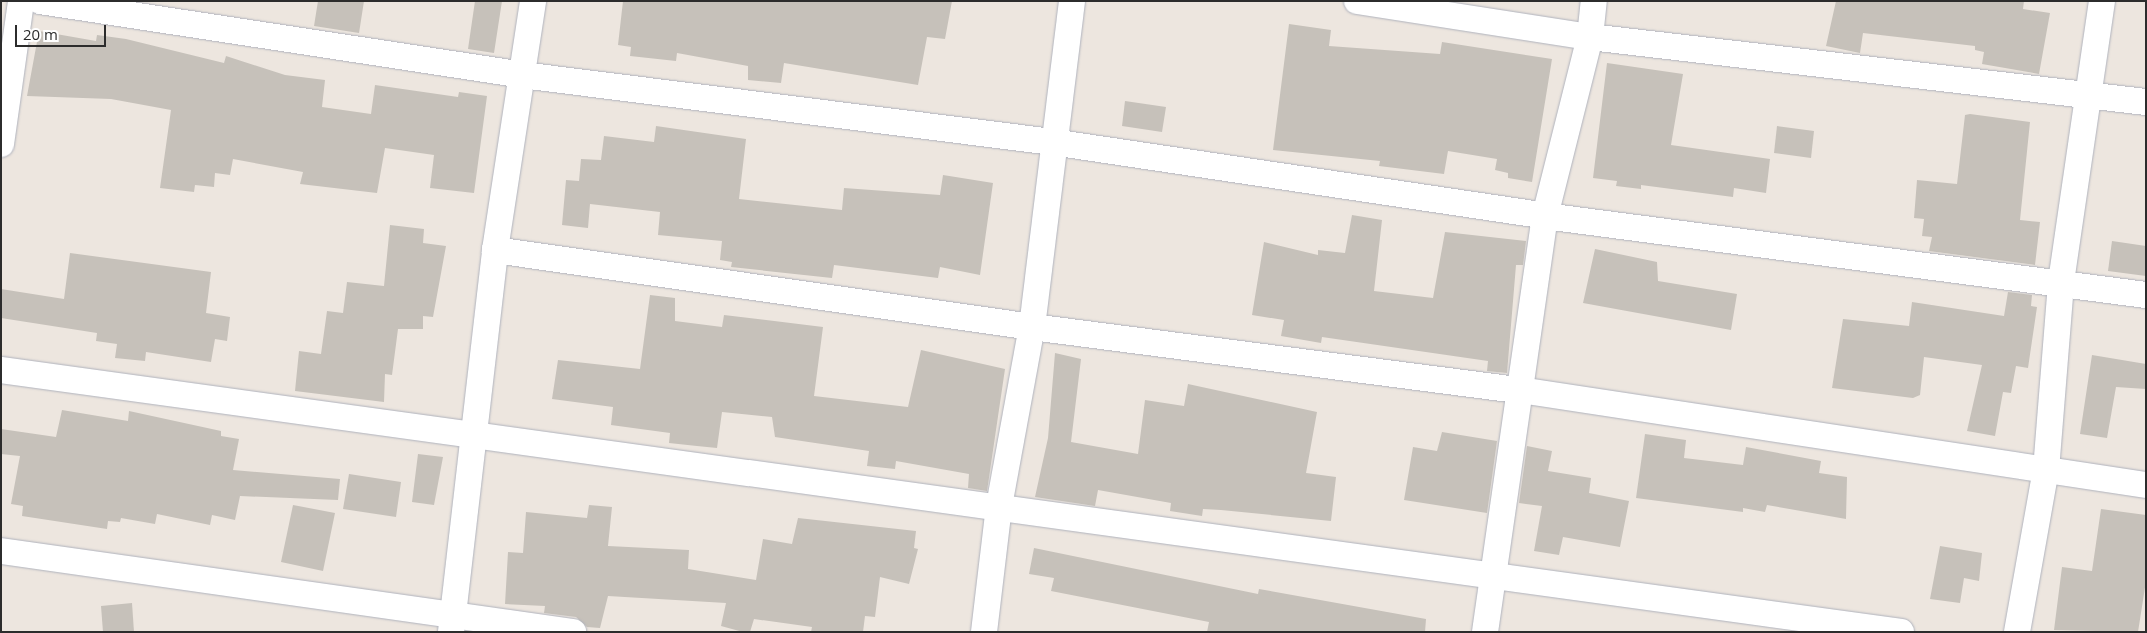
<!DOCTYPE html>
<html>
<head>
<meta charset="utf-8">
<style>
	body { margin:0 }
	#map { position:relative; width:2147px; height:633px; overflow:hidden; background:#ede6df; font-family:"Open Sans",sans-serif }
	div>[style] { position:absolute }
	.building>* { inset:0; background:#c6c1ba }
	.roads { filter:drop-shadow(0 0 1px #afb2bc) drop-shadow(0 0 1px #afb2bc) }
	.minor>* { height:26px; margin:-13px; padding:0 13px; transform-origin:13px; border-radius:13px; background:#fff }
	span { translate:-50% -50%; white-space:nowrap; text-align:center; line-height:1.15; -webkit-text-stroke:4px #fff; paint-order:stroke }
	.frame { position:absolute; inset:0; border:2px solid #2c2c2c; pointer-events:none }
	.scale { position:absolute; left:15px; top:25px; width:91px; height:22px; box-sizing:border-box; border:2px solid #2c2c2c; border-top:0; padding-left:6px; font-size:15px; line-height:18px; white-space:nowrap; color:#2c2c2c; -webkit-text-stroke:4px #fff; paint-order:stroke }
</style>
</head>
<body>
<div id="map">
	<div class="building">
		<i style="clip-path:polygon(318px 1px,364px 1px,359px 33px,314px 26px)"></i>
		<i style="clip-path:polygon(475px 1px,502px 1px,494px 53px,468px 49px)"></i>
		<i style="clip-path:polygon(623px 1px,952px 1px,945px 39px,927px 37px,918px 85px,784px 63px,781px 83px,748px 80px,748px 66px,677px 53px,676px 61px,630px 56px,631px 47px,618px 45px)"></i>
		<i style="clip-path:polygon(1836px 1px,2024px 1px,2023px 9px,2050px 13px,2039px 74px,1982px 64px,1984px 52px,1975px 50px,1975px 46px,1863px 33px,1860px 53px,1826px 46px)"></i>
		<i style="clip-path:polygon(1289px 24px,1331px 30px,1329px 46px,1440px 54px,1442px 42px,1552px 59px,1532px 182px,1508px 178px,1508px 173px,1495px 170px,1497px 159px,1448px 151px,1444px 174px,1379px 166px,1380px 161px,1273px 150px)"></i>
		<i style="clip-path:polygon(39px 31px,96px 41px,97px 35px,126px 39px,224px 63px,226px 56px,285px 75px,325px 80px,322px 107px,371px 114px,375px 85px,458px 97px,459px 92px,487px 96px,474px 193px,430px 188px,434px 155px,385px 148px,377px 193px,300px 184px,303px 172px,233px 159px,230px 175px,215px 173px,214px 187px,195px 185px,194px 192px,160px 188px,171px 110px,111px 99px,27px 96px)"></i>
		<i style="clip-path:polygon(1607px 63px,1683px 74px,1671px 145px,1770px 159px,1766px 193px,1734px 188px,1733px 197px,1641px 185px,1641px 189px,1616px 186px,1617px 181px,1593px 178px)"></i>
		<i style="clip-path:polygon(1125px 101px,1166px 107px,1162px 132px,1122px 126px)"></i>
		<i style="clip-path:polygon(1970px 114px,2030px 122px,2020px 220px,2040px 222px,2035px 265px,1929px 251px,1932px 237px,1922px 236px,1924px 219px,1914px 218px,1917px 180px,1957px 184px,1965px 115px)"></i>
		<i style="clip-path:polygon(656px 126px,746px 139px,739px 199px,842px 210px,844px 188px,940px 195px,943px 175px,993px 183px,980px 275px,940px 267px,938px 278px,834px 265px,832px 278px,731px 267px,732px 262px,720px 260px,722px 241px,658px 235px,660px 212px,590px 204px,588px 228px,562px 225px,566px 180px,579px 181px,581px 159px,601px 160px,604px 136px,654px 142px)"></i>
		<i style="clip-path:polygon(1777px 126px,1814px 131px,1811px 158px,1774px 153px)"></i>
		<i style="clip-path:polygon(1352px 215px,1382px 220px,1374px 291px,1433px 298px,1445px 232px,1526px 241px,1523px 265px,1516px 265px,1507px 373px,1487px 371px,1488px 361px,1322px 337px,1321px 343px,1281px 336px,1284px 320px,1252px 315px,1264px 242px,1318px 255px,1318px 250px,1345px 253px)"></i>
		<i style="clip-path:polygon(390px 225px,424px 229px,423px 243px,446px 246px,433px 317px,423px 316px,423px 329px,398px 329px,392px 375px,385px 374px,384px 402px,295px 391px,299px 351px,321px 354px,327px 311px,343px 313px,347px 282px,384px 286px)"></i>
		<i style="clip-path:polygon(2112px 241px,2146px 246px,2146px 276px,2108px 271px)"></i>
		<i style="clip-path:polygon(1595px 249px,1657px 262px,1658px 281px,1737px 294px,1731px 330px,1583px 303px)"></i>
		<i style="clip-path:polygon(70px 253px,211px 272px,206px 313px,230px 317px,227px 341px,215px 339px,211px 362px,146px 352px,145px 361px,115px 358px,117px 344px,96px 341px,97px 333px,1px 318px,1px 289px,64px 299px)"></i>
		<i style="clip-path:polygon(2008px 292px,2032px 295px,2031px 306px,2037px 307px,2028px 368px,2016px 366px,2011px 393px,2003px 392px,1995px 436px,1967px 431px,1982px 365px,1924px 357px,1920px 395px,1913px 398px,1832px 388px,1843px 319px,1909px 326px,1912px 302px,2004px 316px)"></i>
		<i style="clip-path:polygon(650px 295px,675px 298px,675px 321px,722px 327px,724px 315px,823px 327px,814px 396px,908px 407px,921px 350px,1005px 369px,987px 491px,968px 488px,969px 474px,896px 461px,895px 469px,867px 466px,869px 451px,775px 437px,772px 417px,722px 412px,717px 448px,697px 446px,669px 443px,670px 433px,611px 425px,613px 407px,552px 399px,558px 360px,640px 369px)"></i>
		<i style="clip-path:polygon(1055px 353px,1081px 359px,1071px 442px,1138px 454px,1145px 400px,1184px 406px,1188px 384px,1317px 412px,1306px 473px,1336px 477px,1331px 521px,1221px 510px,1203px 509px,1202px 516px,1170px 511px,1171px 503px,1098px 490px,1095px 506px,1035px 497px,1048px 438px)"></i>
		<i style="clip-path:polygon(2092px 355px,2146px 364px,2146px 389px,2116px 387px,2107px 438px,2080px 434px)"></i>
		<i style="clip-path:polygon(62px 410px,128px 421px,129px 411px,221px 431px,221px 436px,239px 439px,233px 470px,340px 479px,338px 500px,240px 496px,235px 520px,212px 515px,210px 525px,157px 514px,155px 524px,121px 518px,120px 522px,108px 521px,107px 529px,22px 516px,23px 506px,11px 504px,20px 456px,1px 454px,1px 429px,56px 437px)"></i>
		<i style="clip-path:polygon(1442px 432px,1497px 441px,1487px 513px,1404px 500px,1413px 447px,1437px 451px)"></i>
		<i style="clip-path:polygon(1645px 434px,1686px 440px,1684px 458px,1743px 465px,1746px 447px,1821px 461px,1819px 473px,1847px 477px,1846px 519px,1767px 505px,1765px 512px,1743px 508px,1743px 512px,1636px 498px)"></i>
		<i style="clip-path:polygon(1527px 446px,1552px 451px,1548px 471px,1591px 478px,1589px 493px,1629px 501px,1620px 547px,1563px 537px,1559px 555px,1534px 551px,1542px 506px,1519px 503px)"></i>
		<i style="clip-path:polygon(418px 454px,443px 457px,434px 505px,412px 502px)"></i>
		<i style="clip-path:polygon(349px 474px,401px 482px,396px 517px,343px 509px)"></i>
		<i style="clip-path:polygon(293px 505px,335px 513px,323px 571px,281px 562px)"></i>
		<i style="clip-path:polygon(589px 505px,612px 507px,608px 546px,689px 550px,688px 569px,756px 580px,763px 539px,792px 544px,798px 518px,916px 531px,914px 548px,918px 549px,909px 584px,880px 577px,875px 617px,865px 616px,863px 632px,811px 632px,812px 627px,754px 619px,750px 632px,743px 632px,721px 626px,726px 603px,608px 596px,600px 628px,587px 627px,576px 617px,544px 613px,545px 606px,505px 604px,508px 552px,523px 553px,526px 512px,587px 518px)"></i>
		<i style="clip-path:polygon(2101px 509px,2146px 515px,2146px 581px,2138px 632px,2054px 630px,2062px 567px,2092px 571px)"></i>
		<i style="clip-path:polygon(1940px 546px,1982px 553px,1979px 581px,1964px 578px,1960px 603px,1930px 599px)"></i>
		<i style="clip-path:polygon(1034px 548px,1258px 594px,1259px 589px,1426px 619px,1425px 632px,1207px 632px,1209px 622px,1051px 591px,1054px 578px,1029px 574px)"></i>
		<i style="clip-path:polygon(132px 603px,134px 632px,103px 632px,101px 606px)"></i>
	</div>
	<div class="roads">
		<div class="minor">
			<i style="left:40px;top:1px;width:488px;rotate:8.7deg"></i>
			<i style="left:522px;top:75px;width:534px;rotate:7.2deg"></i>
			<i style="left:1052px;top:142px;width:499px;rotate:8.5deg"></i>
			<i style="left:1545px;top:216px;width:606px;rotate:7.49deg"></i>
			<i style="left:1357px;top:1px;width:236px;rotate:8.8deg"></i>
			<i style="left:1590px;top:37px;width:560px;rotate:6.67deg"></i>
			<i style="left:1px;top:144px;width:144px;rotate:-82deg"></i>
			<i style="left:495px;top:250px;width:542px;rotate:8.16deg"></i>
			<i style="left:1032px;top:327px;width:492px;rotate:7.4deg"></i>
			<i style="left:1520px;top:390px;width:633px;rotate:8.63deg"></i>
			<i style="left:1px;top:370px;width:1918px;rotate:7.85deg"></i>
			<i style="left:1px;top:551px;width:578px;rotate:8.06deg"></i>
			<i style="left:451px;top:632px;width:385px;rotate:-83.4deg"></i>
			<i style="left:495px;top:250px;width:252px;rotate:-81.3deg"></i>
			<i style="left:984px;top:632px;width:127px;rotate:-83.2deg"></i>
			<i style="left:999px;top:506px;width:182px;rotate:-79.6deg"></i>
			<i style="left:1032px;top:327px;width:328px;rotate:-83deg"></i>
			<i style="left:1485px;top:632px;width:420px;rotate:-81.8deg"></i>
			<i style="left:1545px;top:216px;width:185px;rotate:-75.9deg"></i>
			<i style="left:1590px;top:37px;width:36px;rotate:-84deg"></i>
			<i style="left:2017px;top:632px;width:165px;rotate:-79.9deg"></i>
			<i style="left:2046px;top:470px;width:189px;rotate:-85.4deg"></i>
			<i style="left:2061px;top:282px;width:284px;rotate:-81.7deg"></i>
		</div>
	</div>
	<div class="frame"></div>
	<div class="scale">20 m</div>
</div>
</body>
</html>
